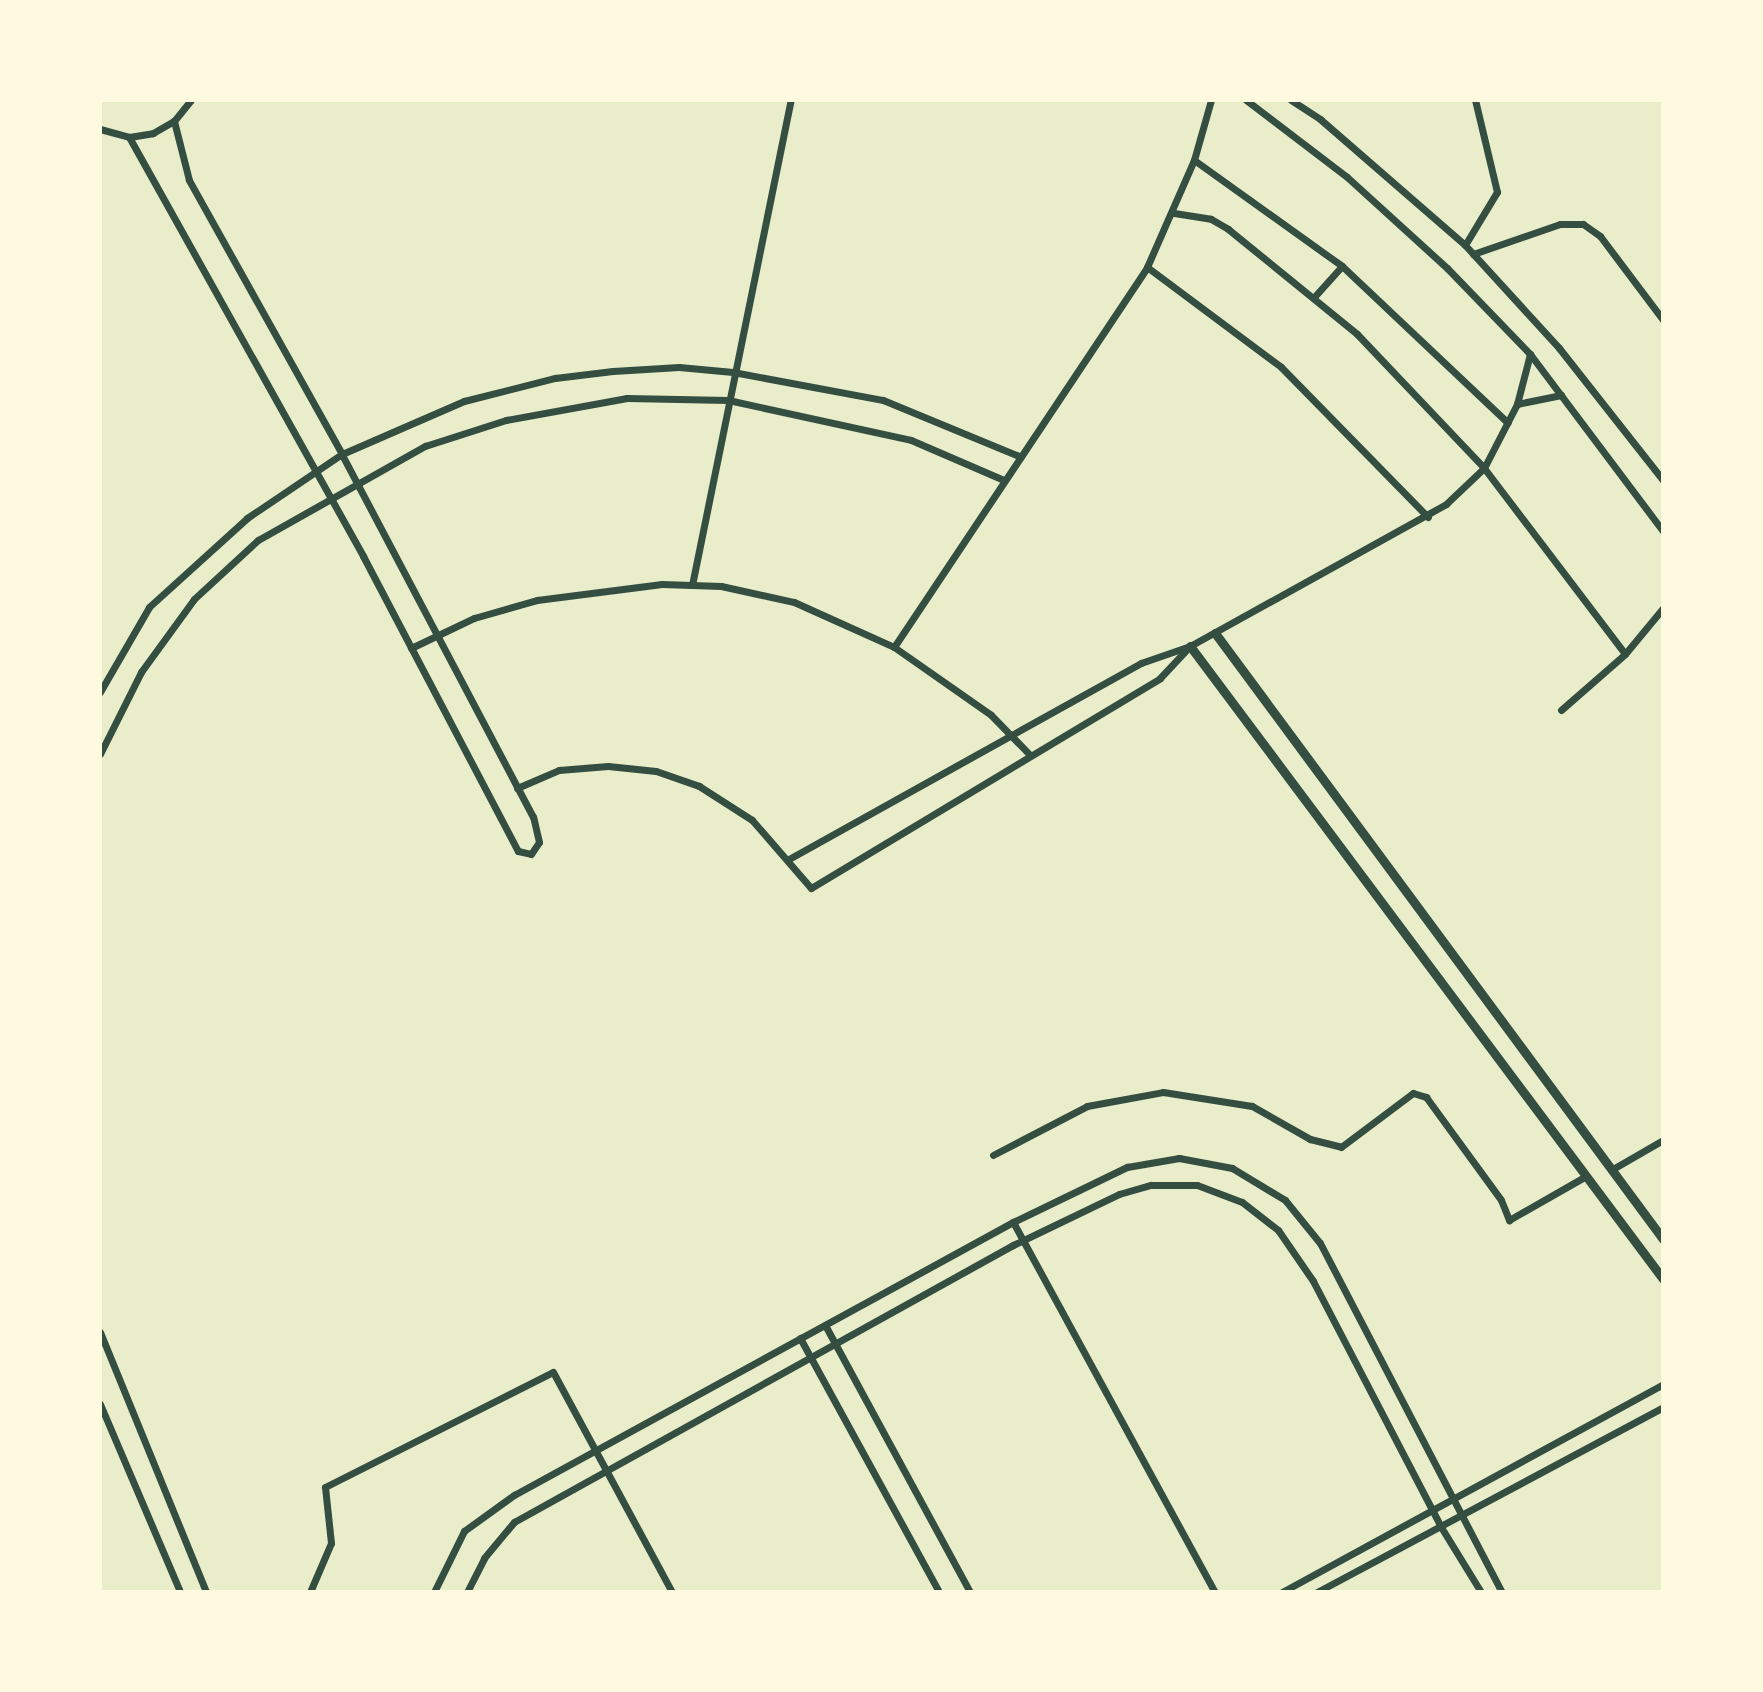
<!DOCTYPE html>
<html>
<head>
<meta charset="utf-8">
<style>
	body { margin:0 }
	#map { position:relative; width:1763px; height:1692px; overflow:hidden; background:#e9edc9; font-family:"Roboto Serif",serif }
	div>[style] { position:absolute }
	.minor>* { height:7px; margin:-3.5px; padding:0 3.5px; transform-origin:3.5px; border-radius:3.5px; background:#344e41 }
	.tertiary>* { height:9px; margin:-4.5px; padding:0 4.5px; transform-origin:4.5px; border-radius:4.5px; background:#344e41 }
	span { translate:-50% -50%; white-space:nowrap; text-align:center; line-height:1.15; -webkit-text-stroke:6px #fefae0; paint-order:stroke }
	.frame { position:absolute; inset:0; border:102px solid #fefae0; pointer-events:none }
</style>
</head>
<body>
<div id="map">
	<div class="minor">
		<i style="left:1246px;top:100px;width:127px;rotate:37.3deg"></i>
		<i style="left:1347px;top:177px;width:135px;rotate:42.3deg"></i>
		<i style="left:1447px;top:268px;width:120px;rotate:46deg"></i>
		<i style="left:1530px;top:354px;width:221px;rotate:53.1deg"></i>
		<i style="left:1291px;top:100px;width:35px;rotate:33deg"></i>
		<i style="left:1320px;top:119px;width:192px;rotate:41deg"></i>
		<i style="left:1465px;top:245px;width:139px;rotate:47.6deg"></i>
		<i style="left:1559px;top:348px;width:168px;rotate:51.8deg"></i>
		<i style="left:100px;top:129px;width:30px;rotate:15deg"></i>
		<i style="left:129px;top:137px;width:24px;rotate:-9deg"></i>
		<i style="left:153px;top:133px;width:24px;rotate:-30deg"></i>
		<i style="left:174px;top:121px;width:27px;rotate:-51deg"></i>
		<i style="left:129px;top:137px;width:480px;rotate:60.8deg"></i>
		<i style="left:363px;top:556px;width:333px;rotate:62.3deg"></i>
		<i style="left:518px;top:851px;width:13px;rotate:13deg"></i>
		<i style="left:531px;top:854px;width:14px;rotate:-56deg"></i>
		<i style="left:539px;top:842px;width:26px;rotate:-103deg"></i>
		<i style="left:533px;top:817px;width:410px;rotate:-117.8deg"></i>
		<i style="left:342px;top:454px;width:314px;rotate:-119.2deg"></i>
		<i style="left:189px;top:180px;width:61px;rotate:-104.3deg"></i>
		<i style="left:1194px;top:160px;width:182px;rotate:35.6deg"></i>
		<i style="left:1342px;top:266px;width:228px;rotate:43.4deg"></i>
		<i style="left:1174px;top:213px;width:37px;rotate:9deg"></i>
		<i style="left:1211px;top:219px;width:20px;rotate:30deg"></i>
		<i style="left:1228px;top:229px;width:166px;rotate:39.1deg"></i>
		<i style="left:1357px;top:334px;width:185px;rotate:46.5deg"></i>
		<i style="left:1484px;top:468px;width:233px;rotate:52.8deg"></i>
		<i style="left:1465px;top:245px;width:62px;rotate:-58.9deg"></i>
		<i style="left:1497px;top:192px;width:95px;rotate:-103.4deg"></i>
		<i style="left:1473px;top:254px;width:92px;rotate:-19deg"></i>
		<i style="left:1560px;top:224px;width:23px"></i>
		<i style="left:1583px;top:224px;width:21px;rotate:35deg"></i>
		<i style="left:1600px;top:236px;width:105px;rotate:53.1deg"></i>
		<i style="left:1147px;top:267px;width:167px;rotate:36.7deg"></i>
		<i style="left:1281px;top:367px;width:210px;rotate:45.6deg"></i>
		<i style="left:1315px;top:296px;width:40px;rotate:-48deg"></i>
		<i style="left:1530px;top:354px;width:52px;rotate:104.6deg"></i>
		<i style="left:1517px;top:404px;width:45px;rotate:-11.6deg"></i>
		<i style="left:692px;top:585px;width:495px;rotate:-78.5deg"></i>
		<i style="left:1190px;top:646px;width:293px;rotate:-29deg"></i>
		<i style="left:1446px;top:504px;width:52px;rotate:-43.5deg"></i>
		<i style="left:1484px;top:468px;width:72px;rotate:-62.7deg"></i>
		<i style="left:894px;top:647px;width:457px;rotate:-56.3deg"></i>
		<i style="left:1147px;top:267px;width:117px;rotate:-66.3deg"></i>
		<i style="left:1194px;top:160px;width:62px;rotate:-74.2deg"></i>
		<i style="left:411px;top:648px;width:70px;rotate:-25.5deg"></i>
		<i style="left:474px;top:618px;width:66px;rotate:-15.9deg"></i>
		<i style="left:537px;top:600px;width:126px;rotate:-7.3deg"></i>
		<i style="left:662px;top:584px;width:59px;rotate:1.9deg"></i>
		<i style="left:721px;top:586px;width:75px;rotate:12.4deg"></i>
		<i style="left:794px;top:602px;width:110px;rotate:24.2deg"></i>
		<i style="left:894px;top:647px;width:118px;rotate:35deg"></i>
		<i style="left:991px;top:715px;width:56px;rotate:45.7deg"></i>
		<i style="left:100px;top:692px;width:98px;rotate:-60deg"></i>
		<i style="left:149px;top:607px;width:132px;rotate:-42.2deg"></i>
		<i style="left:247px;top:518px;width:115px;rotate:-34deg"></i>
		<i style="left:342px;top:454px;width:133px;rotate:-23.5deg"></i>
		<i style="left:464px;top:401px;width:94px;rotate:-14.2deg"></i>
		<i style="left:555px;top:378px;width:58px;rotate:-6.9deg"></i>
		<i style="left:613px;top:371px;width:66px;rotate:-3.5deg"></i>
		<i style="left:679px;top:367px;width:54px;rotate:5.3deg"></i>
		<i style="left:733px;top:372px;width:153px;rotate:10.6deg"></i>
		<i style="left:883px;top:400px;width:149px;rotate:22.4deg"></i>
		<i style="left:1561px;top:710px;width:85px;rotate:-41.2deg"></i>
		<i style="left:1625px;top:654px;width:60px;rotate:-50.4deg"></i>
		<i style="left:100px;top:754px;width:92px;rotate:-63.4deg"></i>
		<i style="left:141px;top:672px;width:90px;rotate:-54deg"></i>
		<i style="left:194px;top:599px;width:87px;rotate:-42.7deg"></i>
		<i style="left:258px;top:540px;width:192px;rotate:-29.4deg"></i>
		<i style="left:425px;top:446px;width:85px;rotate:-17.8deg"></i>
		<i style="left:506px;top:420px;width:123px;rotate:-10.3deg"></i>
		<i style="left:627px;top:398px;width:101px;rotate:1.1deg"></i>
		<i style="left:728px;top:400px;width:187px;rotate:12.3deg"></i>
		<i style="left:911px;top:440px;width:101px;rotate:23.3deg"></i>
		<i style="left:517px;top:788px;width:46px;rotate:-23.2deg"></i>
		<i style="left:559px;top:770px;width:49px;rotate:-4.7deg"></i>
		<i style="left:608px;top:766px;width:48px;rotate:5.9deg"></i>
		<i style="left:656px;top:771px;width:46px;rotate:19.2deg"></i>
		<i style="left:699px;top:786px;width:63px;rotate:32.7deg"></i>
		<i style="left:752px;top:820px;width:90px;rotate:49.1deg"></i>
		<i style="left:811px;top:888px;width:407px;rotate:-31deg"></i>
		<i style="left:1160px;top:678px;width:44px;rotate:-46.8deg"></i>
		<i style="left:1190px;top:646px;width:52px;rotate:160.9deg"></i>
		<i style="left:1141px;top:663px;width:403px;rotate:150.9deg"></i>
		<i style="left:993px;top:1155px;width:106px;rotate:-27.5deg"></i>
		<i style="left:1087px;top:1106px;width:77px;rotate:-10.4deg"></i>
		<i style="left:1163px;top:1092px;width:90px;rotate:8.9deg"></i>
		<i style="left:1252px;top:1106px;width:67px;rotate:29.6deg"></i>
		<i style="left:1310px;top:1139px;width:32px;rotate:14deg"></i>
		<i style="left:1341px;top:1147px;width:90px;rotate:-36.9deg"></i>
		<i style="left:1413px;top:1093px;width:14px;rotate:17deg"></i>
		<i style="left:1426px;top:1097px;width:127px;rotate:53.9deg"></i>
		<i style="left:1501px;top:1200px;width:22px;rotate:68deg"></i>
		<i style="left:1509px;top:1220px;width:89px;rotate:-29.7deg"></i>
		<i style="left:1611px;top:1170px;width:60px;rotate:-30deg"></i>
		<i style="left:1013px;top:1222px;width:422px;rotate:61.4deg"></i>
		<i style="left:825px;top:1325px;width:304px;rotate:61.5deg"></i>
		<i style="left:100px;top:1332px;width:281px;rotate:67.8deg"></i>
		<i style="left:800px;top:1338px;width:290px;rotate:61.3deg"></i>
		<i style="left:100px;top:1404px;width:204px;rotate:66.9deg"></i>
		<i style="left:310px;top:1592px;width:53px;rotate:-66.8deg"></i>
		<i style="left:331px;top:1543px;width:56px;rotate:-96.1deg"></i>
		<i style="left:325px;top:1487px;width:255px;rotate:-26.8deg"></i>
		<i style="left:553px;top:1372px;width:250px;rotate:61.6deg"></i>
		<i style="left:434px;top:1592px;width:68px;rotate:-63.8deg"></i>
		<i style="left:464px;top:1531px;width:62px;rotate:-35.8deg"></i>
		<i style="left:514px;top:1495px;width:569px;rotate:-28.68deg"></i>
		<i style="left:1013px;top:1222px;width:127px;rotate:-25.8deg"></i>
		<i style="left:1127px;top:1167px;width:53px;rotate:-9.8deg"></i>
		<i style="left:1179px;top:1158px;width:54px;rotate:10.7deg"></i>
		<i style="left:1232px;top:1168px;width:62px;rotate:31.1deg"></i>
		<i style="left:1285px;top:1200px;width:55px;rotate:50.9deg"></i>
		<i style="left:1320px;top:1243px;width:394px;rotate:62.5deg"></i>
		<i style="left:467px;top:1592px;width:38px;rotate:-63deg"></i>
		<i style="left:484px;top:1558px;width:47px;rotate:-50.2deg"></i>
		<i style="left:514px;top:1522px;width:571px;rotate:-29.04deg"></i>
		<i style="left:1013px;top:1245px;width:118px;rotate:-25.7deg"></i>
		<i style="left:1119px;top:1194px;width:33px;rotate:-16deg"></i>
		<i style="left:1151px;top:1185px;width:46px"></i>
		<i style="left:1197px;top:1185px;width:48px;rotate:20.7deg"></i>
		<i style="left:1242px;top:1202px;width:46px;rotate:37.9deg"></i>
		<i style="left:1278px;top:1230px;width:62px;rotate:55.5deg"></i>
		<i style="left:1313px;top:1281px;width:277px;rotate:62.5deg"></i>
		<i style="left:1441px;top:1527px;width:76px;rotate:58.4deg"></i>
		<i style="left:1282px;top:1592px;width:434px;rotate:-28.6deg"></i>
		<i style="left:1317px;top:1592px;width:392px;rotate:-28.1deg"></i>
	</div>
	<div class="tertiary">
		<i style="left:1215px;top:633px;width:754px;rotate:53.53deg"></i>
		<i style="left:1190px;top:646px;width:790px;rotate:53.23deg"></i>
	</div>
	<div class="frame"></div>
</div>
</body>
</html>
